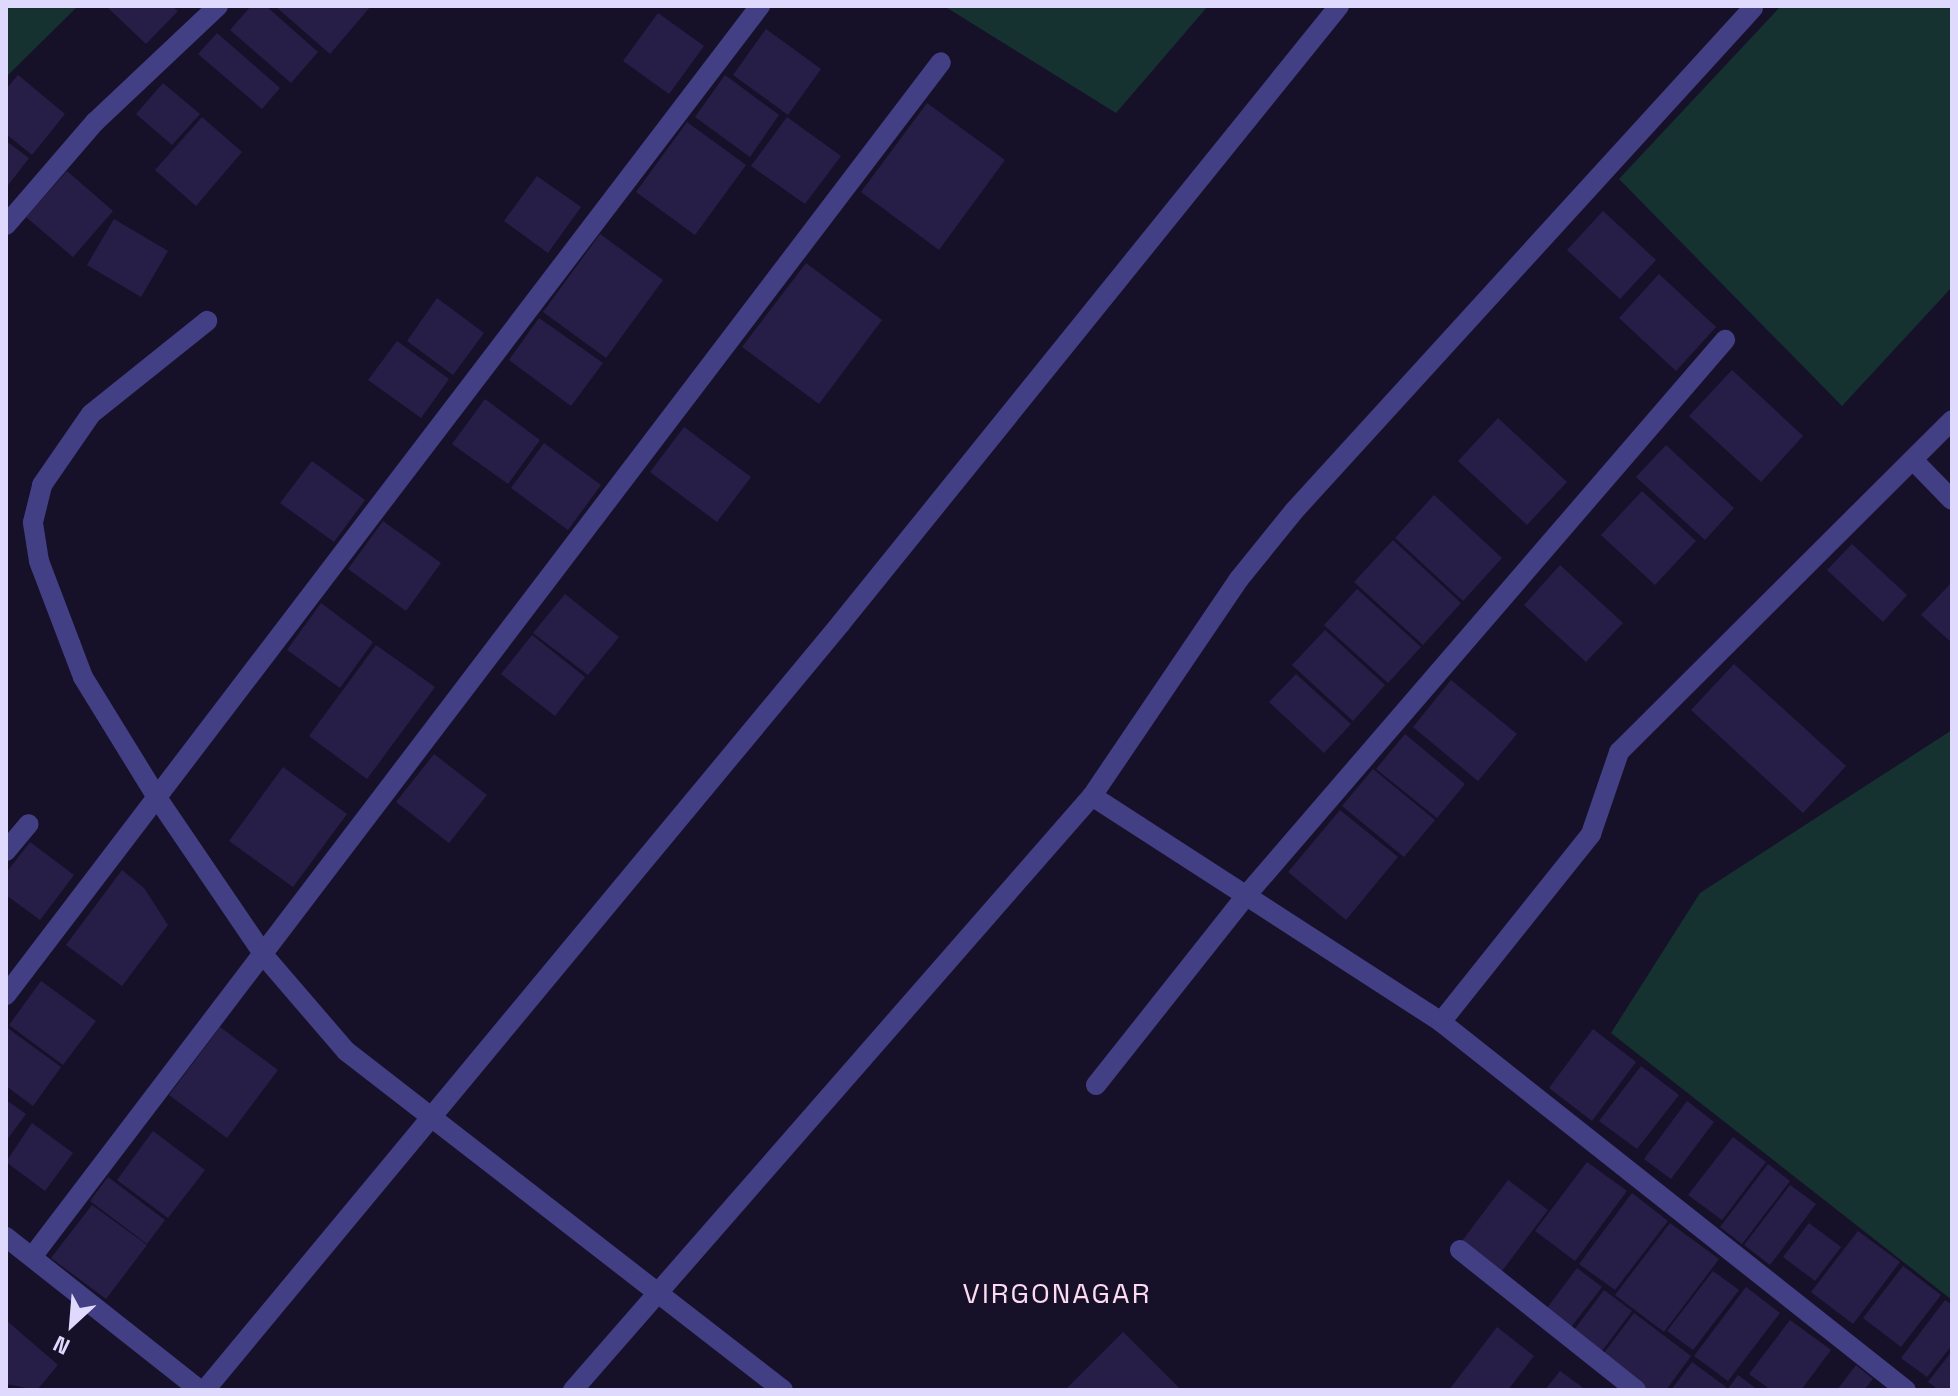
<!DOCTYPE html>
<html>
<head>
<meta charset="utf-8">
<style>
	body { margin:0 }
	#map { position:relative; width:1958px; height:1396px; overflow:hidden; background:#161128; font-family:"Space Grotesk",sans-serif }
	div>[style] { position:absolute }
	.green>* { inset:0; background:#153231 }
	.building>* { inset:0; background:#271e48 }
	.service>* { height:20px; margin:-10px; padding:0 10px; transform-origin:10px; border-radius:10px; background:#433f85 }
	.minor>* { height:20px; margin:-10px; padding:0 10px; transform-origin:10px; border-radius:10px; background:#433f85 }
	span { translate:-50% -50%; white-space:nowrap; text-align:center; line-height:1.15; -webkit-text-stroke:6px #161128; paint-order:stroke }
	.neighbourhood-label { font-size:28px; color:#fddcf1; letter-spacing:2px }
	.frame { position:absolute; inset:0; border:8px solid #dfdafd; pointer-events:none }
	.north { position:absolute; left:32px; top:1284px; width:80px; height:80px; -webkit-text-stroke:6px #161128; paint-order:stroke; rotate:206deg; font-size:22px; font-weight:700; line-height:32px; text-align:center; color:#dfdafd }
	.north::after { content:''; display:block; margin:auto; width:28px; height:36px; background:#dfdafd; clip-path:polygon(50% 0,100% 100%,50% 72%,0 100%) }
</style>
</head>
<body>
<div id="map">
	<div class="green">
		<i style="clip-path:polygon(6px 6px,78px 6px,6px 77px)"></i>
		<i style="clip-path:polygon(944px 6px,1208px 6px,1116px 113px)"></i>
		<i style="clip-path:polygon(1781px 6px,1952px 6px,1952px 287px,1842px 406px,1619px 179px)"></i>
		<i style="clip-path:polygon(1952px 730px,1952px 1300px,1611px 1033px,1700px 893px)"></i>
	</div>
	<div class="building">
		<i style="clip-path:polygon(106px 6px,172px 6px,178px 11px,146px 44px)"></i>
		<i style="clip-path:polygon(251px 6px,266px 6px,318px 52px,291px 83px,230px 30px)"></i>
		<i style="clip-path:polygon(275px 6px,371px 6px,330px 54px)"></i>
		<i style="clip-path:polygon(658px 13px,704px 46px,669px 94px,623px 61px)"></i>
		<i style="clip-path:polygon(766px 29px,821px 69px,788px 115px,733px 75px)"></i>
		<i style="clip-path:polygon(217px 33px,280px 88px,262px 109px,198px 54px)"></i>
		<i style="clip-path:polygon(18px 75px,65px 114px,32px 155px,6px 134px,6px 89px)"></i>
		<i style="clip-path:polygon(725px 75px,779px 115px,750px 157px,695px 117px)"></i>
		<i style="clip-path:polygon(163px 83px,200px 114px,172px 145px,136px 114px)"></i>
		<i style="clip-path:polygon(927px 103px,1005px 160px,939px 250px,861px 192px)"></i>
		<i style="clip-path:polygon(202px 117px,242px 152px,196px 206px,155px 170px)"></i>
		<i style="clip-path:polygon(787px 117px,841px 156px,805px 204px,751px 166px)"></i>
		<i style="clip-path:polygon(687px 122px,746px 165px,695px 235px,636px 192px)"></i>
		<i style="clip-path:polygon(6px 141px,29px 158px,6px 188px)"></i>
		<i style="clip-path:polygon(67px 171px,113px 211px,73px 257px,26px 217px)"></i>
		<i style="clip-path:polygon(537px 176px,581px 207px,548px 253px,504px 221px)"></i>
		<i style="clip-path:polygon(1603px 211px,1656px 260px,1620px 299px,1567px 250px)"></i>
		<i style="clip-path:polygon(114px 219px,168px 251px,141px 297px,87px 265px)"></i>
		<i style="clip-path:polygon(600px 234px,663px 280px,606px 358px,543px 312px)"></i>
		<i style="clip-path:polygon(806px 263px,882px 320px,819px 404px,742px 347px)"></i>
		<i style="clip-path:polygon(1659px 274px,1716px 327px,1676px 371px,1619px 318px)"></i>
		<i style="clip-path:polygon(437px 298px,484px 333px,453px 375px,407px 341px)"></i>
		<i style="clip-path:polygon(539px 318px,603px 363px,571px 406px,509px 360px)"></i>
		<i style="clip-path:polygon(397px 341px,449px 379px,421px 418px,368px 380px)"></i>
		<i style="clip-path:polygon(1732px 370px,1803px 436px,1761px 482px,1689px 416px)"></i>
		<i style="clip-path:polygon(485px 399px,540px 440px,508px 484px,452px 444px)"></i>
		<i style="clip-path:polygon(1498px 418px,1567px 482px,1527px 525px,1458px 461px)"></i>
		<i style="clip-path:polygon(684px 427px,751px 477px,717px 522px,650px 472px)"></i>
		<i style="clip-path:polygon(544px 443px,601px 485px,568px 530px,511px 488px)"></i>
		<i style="clip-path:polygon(1666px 445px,1734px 508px,1705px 540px,1636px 477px)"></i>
		<i style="clip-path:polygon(312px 461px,365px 500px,334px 542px,280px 503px)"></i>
		<i style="clip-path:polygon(1642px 491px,1696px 541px,1655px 585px,1601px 535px)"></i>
		<i style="clip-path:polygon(1434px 495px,1502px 558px,1463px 601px,1395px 538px)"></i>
		<i style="clip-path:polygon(383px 521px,441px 563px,406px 611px,348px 569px)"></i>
		<i style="clip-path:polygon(1393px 540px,1461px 603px,1423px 645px,1354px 582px)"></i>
		<i style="clip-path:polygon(1852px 544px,1907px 595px,1883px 622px,1827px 570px)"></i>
		<i style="clip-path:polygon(1560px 565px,1623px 623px,1586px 662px,1524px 605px)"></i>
		<i style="clip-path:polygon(1952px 582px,1952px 643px,1921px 615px)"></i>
		<i style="clip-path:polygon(1357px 589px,1421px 647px,1388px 683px,1324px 625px)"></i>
		<i style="clip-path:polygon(565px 594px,619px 637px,588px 675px,533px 633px)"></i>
		<i style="clip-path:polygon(321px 603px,373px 642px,340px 688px,287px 650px)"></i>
		<i style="clip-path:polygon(1325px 630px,1385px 685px,1353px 721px,1292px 665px)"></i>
		<i style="clip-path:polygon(532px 635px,585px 677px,555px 716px,501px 674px)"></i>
		<i style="clip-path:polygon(376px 645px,435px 687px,367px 779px,309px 736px)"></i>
		<i style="clip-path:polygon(1734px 664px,1846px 766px,1803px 813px,1691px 710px)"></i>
		<i style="clip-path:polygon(1296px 674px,1351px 724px,1324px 753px,1269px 702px)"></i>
		<i style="clip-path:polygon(1451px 680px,1517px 734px,1478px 781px,1413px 727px)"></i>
		<i style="clip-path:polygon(1405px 734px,1465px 784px,1437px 818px,1376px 769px)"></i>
		<i style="clip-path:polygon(434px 754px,487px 795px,449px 843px,396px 802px)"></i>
		<i style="clip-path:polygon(283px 767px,347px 814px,293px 887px,229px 841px)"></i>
		<i style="clip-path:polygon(1373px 769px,1435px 820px,1404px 857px,1342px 806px)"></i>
		<i style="clip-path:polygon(1340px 810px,1398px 857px,1346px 920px,1288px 872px)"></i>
		<i style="clip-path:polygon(30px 842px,74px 875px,40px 920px,6px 895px,6px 873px)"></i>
		<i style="clip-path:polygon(122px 870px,144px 888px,168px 925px,122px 986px,66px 945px)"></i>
		<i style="clip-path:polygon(41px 981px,96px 1021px,63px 1065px,9px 1025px)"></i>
		<i style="clip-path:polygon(6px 1027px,61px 1067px,33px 1106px,6px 1086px)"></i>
		<i style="clip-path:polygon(220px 1027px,278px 1070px,227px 1138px,169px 1095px)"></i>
		<i style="clip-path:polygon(1593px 1029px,1636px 1062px,1592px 1121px,1549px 1088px)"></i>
		<i style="clip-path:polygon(1641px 1066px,1679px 1095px,1637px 1149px,1599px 1121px)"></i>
		<i style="clip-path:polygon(6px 1100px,26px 1114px,6px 1141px)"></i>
		<i style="clip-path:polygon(1687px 1101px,1714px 1122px,1671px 1179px,1644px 1159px)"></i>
		<i style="clip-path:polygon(32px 1123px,73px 1153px,45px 1191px,6px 1162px)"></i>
		<i style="clip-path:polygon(153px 1131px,205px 1170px,168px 1218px,117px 1180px)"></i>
		<i style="clip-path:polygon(1733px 1137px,1766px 1162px,1722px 1220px,1688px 1195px)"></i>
		<i style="clip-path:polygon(1587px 1162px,1627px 1191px,1575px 1261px,1535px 1231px)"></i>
		<i style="clip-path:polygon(1768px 1164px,1790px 1181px,1742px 1244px,1720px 1227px)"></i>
		<i style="clip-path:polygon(108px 1177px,165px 1220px,147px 1244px,90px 1201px)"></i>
		<i style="clip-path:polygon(1508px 1180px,1548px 1210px,1499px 1275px,1459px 1245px)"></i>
		<i style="clip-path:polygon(1790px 1185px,1816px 1204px,1770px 1265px,1744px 1245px)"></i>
		<i style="clip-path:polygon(1632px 1193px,1668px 1221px,1615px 1290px,1579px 1264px)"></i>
		<i style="clip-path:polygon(92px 1205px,147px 1245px,106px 1299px,51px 1258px)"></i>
		<i style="clip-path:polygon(1670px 1223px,1719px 1259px,1664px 1332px,1615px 1295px)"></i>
		<i style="clip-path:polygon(1809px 1223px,1841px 1247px,1815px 1281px,1783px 1257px)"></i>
		<i style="clip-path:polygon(1858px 1231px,1900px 1262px,1853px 1324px,1811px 1292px)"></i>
		<i style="clip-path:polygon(1903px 1266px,1941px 1295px,1901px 1347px,1863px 1318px)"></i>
		<i style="clip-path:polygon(1577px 1268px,1602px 1287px,1568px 1331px,1544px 1312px)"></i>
		<i style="clip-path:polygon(1713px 1271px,1739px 1290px,1693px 1350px,1667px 1331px)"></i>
		<i style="clip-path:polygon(1746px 1287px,1780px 1313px,1728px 1381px,1694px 1356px)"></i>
		<i style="clip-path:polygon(1604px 1290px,1632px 1311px,1599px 1355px,1571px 1334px)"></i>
		<i style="clip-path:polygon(1945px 1300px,1952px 1305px,1952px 1345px,1927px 1377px,1901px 1358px)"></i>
		<i style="clip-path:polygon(1634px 1313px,1691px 1356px,1666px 1390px,1644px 1390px,1601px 1357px)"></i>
		<i style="clip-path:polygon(6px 1320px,58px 1365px,37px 1390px,6px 1384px)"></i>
		<i style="clip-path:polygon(1790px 1320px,1831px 1350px,1801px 1390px,1771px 1390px,1749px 1374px)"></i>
		<i style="clip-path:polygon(1497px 1327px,1534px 1356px,1508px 1390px,1449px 1390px)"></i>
		<i style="clip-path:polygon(1123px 1332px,1181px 1390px,1065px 1390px)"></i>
		<i style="clip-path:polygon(1952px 1351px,1952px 1390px,1939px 1390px,1928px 1382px)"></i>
		<i style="clip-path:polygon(1692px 1362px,1726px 1387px,1723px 1390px,1671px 1390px)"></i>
		<i style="clip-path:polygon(1856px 1365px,1873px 1379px,1864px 1390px,1837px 1390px)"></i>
		<i style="clip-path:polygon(1560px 1371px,1586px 1390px,1545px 1390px)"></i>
		<i style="clip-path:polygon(1738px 1375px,1758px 1390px,1727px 1390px)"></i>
	</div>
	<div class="service">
		<i style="left:158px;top:799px;width:143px;rotate:-121.6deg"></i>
		<i style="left:83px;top:677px;width:124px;rotate:-110.8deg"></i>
		<i style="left:39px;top:561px;width:39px;rotate:-99deg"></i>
		<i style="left:33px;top:522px;width:38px;rotate:-76deg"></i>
		<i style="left:42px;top:485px;width:86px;rotate:-55.4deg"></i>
		<i style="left:91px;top:414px;width:149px;rotate:-38.7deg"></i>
	</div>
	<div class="minor">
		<i style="left:6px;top:225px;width:136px;rotate:-49.2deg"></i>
		<i style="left:95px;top:122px;width:169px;rotate:-43.3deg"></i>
		<i style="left:1914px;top:461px;width:54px;rotate:45.7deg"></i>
		<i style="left:1092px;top:796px;width:262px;rotate:-55.9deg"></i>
		<i style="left:1239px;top:579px;width:87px;rotate:-51deg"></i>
		<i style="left:1294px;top:511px;width:681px;rotate:-47.62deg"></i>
		<i style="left:158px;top:799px;width:192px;rotate:55.8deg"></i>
		<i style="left:266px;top:958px;width:123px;rotate:49.3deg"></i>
		<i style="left:346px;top:1051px;width:553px;rotate:37.8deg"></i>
		<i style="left:6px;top:851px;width:35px;rotate:-50deg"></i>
		<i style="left:6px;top:995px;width:1244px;rotate:-52.68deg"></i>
		<i style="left:1441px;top:1022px;width:241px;rotate:-51.4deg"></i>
		<i style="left:1591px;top:834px;width:87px;rotate:-71.1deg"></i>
		<i style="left:1619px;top:752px;width:470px;rotate:-44.9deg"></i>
		<i style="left:1096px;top:1085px;width:238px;rotate:-51.6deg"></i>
		<i style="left:1244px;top:898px;width:737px;rotate:-49.24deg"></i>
		<i style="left:6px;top:1237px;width:247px;rotate:38.3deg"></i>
		<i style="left:1460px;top:1250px;width:225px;rotate:38.5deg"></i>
		<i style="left:32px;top:1257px;width:1501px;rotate:-52.74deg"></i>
		<i style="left:205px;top:1390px;width:996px;rotate:-50.33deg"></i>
		<i style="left:841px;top:623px;width:793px;rotate:-51.09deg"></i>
		<i style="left:573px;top:1390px;width:789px;rotate:-48.86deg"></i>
		<i style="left:1092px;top:796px;width:416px;rotate:32.9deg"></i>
		<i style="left:1441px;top:1022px;width:593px;rotate:38.36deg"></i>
	</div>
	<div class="neighbourhood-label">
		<span style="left:1057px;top:1293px">VIRGONAGAR</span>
	</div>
	<div class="frame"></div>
	<div class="north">N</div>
</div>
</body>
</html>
